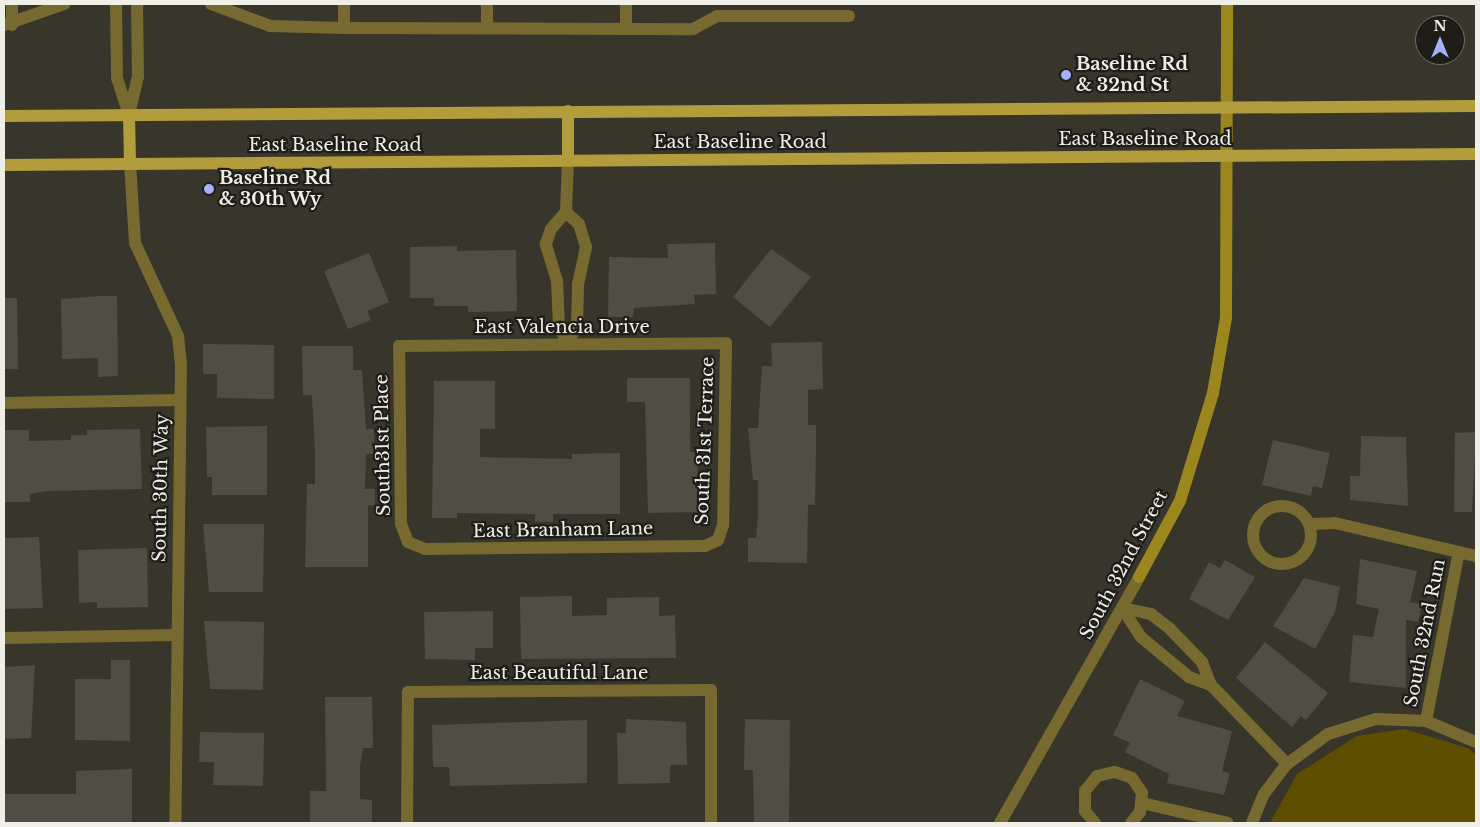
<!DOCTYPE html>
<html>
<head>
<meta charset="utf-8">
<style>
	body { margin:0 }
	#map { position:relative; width:1480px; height:827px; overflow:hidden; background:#38362a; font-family:"Libre Baskerville",serif }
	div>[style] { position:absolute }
	.green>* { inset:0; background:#5e4f00 }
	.building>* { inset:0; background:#504e42 }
	.street>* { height:12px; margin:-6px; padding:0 6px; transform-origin:6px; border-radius:6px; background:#776a31 }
	.street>.ring { margin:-6px; padding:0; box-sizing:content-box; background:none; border:12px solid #776a31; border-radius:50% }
	.secondary>* { height:12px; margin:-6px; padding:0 6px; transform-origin:6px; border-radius:6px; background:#9c861e }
	.primary>* { height:12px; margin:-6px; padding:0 6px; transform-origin:6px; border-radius:6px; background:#b39c3b }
	.dots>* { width:14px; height:14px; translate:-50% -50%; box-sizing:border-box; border:2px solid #1e1d18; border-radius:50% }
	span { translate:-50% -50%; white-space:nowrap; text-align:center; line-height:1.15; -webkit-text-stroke:4.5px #1e1d18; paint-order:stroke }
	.poi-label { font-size:18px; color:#efeee7; font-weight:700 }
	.left { translate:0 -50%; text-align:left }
	.street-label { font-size:18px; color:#efeee7 }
	.frame { position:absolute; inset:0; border:5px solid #efeee7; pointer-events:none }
	.north { position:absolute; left:1415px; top:15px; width:50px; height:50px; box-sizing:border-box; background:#1e1d18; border:1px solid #72716b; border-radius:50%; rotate:0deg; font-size:14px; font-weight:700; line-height:20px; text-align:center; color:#efeee7 }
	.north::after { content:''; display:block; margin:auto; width:18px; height:22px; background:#a5b1fc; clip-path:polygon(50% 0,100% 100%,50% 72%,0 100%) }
</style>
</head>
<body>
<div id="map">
	<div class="green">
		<i style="clip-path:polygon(1404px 729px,1468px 748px,1476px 755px,1476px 823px,1270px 823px,1297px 774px,1357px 736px)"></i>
	</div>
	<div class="building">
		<i style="clip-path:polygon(715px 243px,716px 294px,694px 295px,695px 304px,634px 308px,633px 317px,608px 317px,609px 257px,668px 258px,667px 244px)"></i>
		<i style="clip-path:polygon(457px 246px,457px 251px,516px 250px,517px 311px,468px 312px,468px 306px,434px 306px,434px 298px,410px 298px,410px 247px)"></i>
		<i style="clip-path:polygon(771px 249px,811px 277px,770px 327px,733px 297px)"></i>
		<i style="clip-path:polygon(369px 253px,389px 302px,367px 311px,371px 320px,348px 329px,324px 271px)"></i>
		<i style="clip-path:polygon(100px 296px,117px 296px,118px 376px,98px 377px,98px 358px,62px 359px,61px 299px)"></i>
		<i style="clip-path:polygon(4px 298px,17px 298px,18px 369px,4px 369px)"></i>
		<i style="clip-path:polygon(822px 342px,823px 389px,808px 390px,808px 425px,816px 425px,816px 445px,815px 505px,808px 505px,807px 563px,748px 562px,748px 538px,756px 538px,758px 514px,758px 480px,753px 480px,748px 428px,758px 428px,762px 366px,772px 366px,771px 343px)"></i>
		<i style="clip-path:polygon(203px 344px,274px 345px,274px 399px,217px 398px,217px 374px,203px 374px)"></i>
		<i style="clip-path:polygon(302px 346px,353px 346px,353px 370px,362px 370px,366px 429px,374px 429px,374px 454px,366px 454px,365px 489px,375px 489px,375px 506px,368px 505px,368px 567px,305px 567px,307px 484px,315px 484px,315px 454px,312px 395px,303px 395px)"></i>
		<i style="clip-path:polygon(627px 378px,690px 378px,690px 452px,697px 452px,698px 512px,648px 513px,645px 402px,627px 402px)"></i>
		<i style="clip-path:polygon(434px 381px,495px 381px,495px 429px,480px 429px,480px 457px,572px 459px,572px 454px,620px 453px,620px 514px,553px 514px,553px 522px,535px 522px,535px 514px,457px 513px,457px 518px,432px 518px)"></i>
		<i style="clip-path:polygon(267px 426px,267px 495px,212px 495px,212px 477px,207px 477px,206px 427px)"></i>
		<i style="clip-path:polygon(140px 429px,142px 489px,47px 491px,30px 494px,30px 502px,4px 502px,4px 430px,29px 430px,29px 441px,71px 440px,71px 435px,87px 435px,87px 430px)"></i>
		<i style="clip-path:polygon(1476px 432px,1472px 512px,1454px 512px,1455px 433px)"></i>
		<i style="clip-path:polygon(1361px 436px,1406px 437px,1408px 506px,1350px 500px,1350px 476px,1360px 476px)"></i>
		<i style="clip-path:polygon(1273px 440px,1330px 453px,1322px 488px,1313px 486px,1311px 496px,1262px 485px)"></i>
		<i style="clip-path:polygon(203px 524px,264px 524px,263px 592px,209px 592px)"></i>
		<i style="clip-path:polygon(39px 537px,43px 608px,4px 609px,4px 538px)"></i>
		<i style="clip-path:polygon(147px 548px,148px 607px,97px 608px,97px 602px,79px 603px,78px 550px)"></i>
		<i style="clip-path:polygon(1360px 559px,1417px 571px,1410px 602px,1422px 604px,1418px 622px,1406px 620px,1406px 688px,1349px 682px,1353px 635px,1373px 637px,1379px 609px,1356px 604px)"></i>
		<i style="clip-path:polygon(1225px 560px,1255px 577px,1228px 620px,1189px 599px,1209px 562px,1220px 568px)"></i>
		<i style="clip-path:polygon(1304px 578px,1340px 587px,1335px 612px,1315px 649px,1273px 626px)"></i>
		<i style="clip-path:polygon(572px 596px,572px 616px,607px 615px,607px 598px,659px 597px,659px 616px,675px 615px,676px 658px,521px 659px,520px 597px)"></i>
		<i style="clip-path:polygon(493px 611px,493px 648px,475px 648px,475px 660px,425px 659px,424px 612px)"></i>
		<i style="clip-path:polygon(204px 621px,264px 622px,263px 690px,210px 689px)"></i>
		<i style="clip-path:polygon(1265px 642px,1328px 693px,1306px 720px,1301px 716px,1292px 727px,1236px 678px)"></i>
		<i style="clip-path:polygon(111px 660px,130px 660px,130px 741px,75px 740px,75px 679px,111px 679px)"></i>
		<i style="clip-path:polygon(35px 665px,31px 738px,4px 739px,4px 667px)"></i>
		<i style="clip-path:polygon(1140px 679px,1185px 701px,1177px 716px,1232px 731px,1222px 771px,1230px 773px,1224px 795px,1167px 783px,1169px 774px,1125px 752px,1130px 743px,1113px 735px)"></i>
		<i style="clip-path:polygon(325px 697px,372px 697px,373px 748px,363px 748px,360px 766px,360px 799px,372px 800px,372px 823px,310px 823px,310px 791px,326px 791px)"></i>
		<i style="clip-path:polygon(626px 719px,686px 722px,687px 765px,670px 765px,670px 783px,618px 784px,617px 733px,626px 733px)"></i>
		<i style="clip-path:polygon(745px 719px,790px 720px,789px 823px,754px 823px,753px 770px,744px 770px)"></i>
		<i style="clip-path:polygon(587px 720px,587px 783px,450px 786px,449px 767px,433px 767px,432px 725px)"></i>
		<i style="clip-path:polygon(200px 732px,264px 733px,263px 786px,213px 785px,214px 762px,199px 762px)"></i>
		<i style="clip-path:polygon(132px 769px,132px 823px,4px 823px,4px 794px,76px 794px,76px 771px)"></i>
	</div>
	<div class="street">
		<i style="left:12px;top:4px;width:21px;rotate:90deg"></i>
		<i style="left:116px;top:4px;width:74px;rotate:89.2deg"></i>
		<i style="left:117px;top:78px;width:39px;rotate:72deg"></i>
		<i style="left:211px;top:4px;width:63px;rotate:20.4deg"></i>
		<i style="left:270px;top:26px;width:74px;rotate:1.5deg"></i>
		<i style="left:344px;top:28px;width:349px;rotate:0.2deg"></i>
		<i style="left:693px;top:29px;width:27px;rotate:-28deg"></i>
		<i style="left:717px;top:16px;width:132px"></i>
		<i style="left:344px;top:4px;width:24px;rotate:90deg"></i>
		<i style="left:487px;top:4px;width:24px;rotate:90deg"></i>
		<i style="left:626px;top:4px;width:24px;rotate:90deg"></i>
		<i style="left:4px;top:25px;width:64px;rotate:-19.3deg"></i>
		<i style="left:129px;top:115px;width:39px;rotate:-77deg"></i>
		<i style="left:138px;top:77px;width:73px;rotate:-90.8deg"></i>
		<i style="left:130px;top:163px;width:80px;rotate:86.4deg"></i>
		<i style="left:135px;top:243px;width:102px;rotate:65.2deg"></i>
		<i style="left:178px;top:336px;width:27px;rotate:84deg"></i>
		<i style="left:181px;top:363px;width:460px;rotate:90.7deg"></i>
		<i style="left:566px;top:212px;width:18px;rotate:43deg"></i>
		<i style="left:579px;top:224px;width:24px;rotate:73deg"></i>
		<i style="left:586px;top:247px;width:38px;rotate:102deg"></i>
		<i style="left:578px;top:284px;width:43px;rotate:91.3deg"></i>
		<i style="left:577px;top:327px;width:19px;rotate:122deg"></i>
		<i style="left:567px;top:343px;width:19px;rotate:-115deg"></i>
		<i style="left:559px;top:326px;width:45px;rotate:-92.5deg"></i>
		<i style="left:557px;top:281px;width:39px;rotate:-107deg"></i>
		<i style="left:546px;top:244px;width:16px;rotate:-72deg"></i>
		<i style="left:551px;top:229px;width:23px;rotate:-49deg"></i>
		<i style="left:566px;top:212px;width:52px;rotate:-87.8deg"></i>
		<i style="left:726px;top:343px;width:182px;rotate:90.9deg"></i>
		<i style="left:723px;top:525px;width:16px;rotate:108deg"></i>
		<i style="left:718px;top:540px;width:14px;rotate:155deg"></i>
		<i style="left:705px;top:546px;width:280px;rotate:179.4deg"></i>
		<i style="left:425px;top:549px;width:18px;rotate:-158deg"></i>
		<i style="left:408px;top:542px;width:19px;rotate:-111deg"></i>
		<i style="left:401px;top:524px;width:178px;rotate:-90.6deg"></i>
		<i style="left:399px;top:346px;width:327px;rotate:-0.5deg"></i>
		<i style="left:4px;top:403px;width:176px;rotate:-1deg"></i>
		<i class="ring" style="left:1253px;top:506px;width:46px;height:46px"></i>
		<i style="left:1310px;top:524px;width:25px;rotate:-2deg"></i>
		<i style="left:1335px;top:523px;width:145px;rotate:13.2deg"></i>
		<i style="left:1122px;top:608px;width:30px;rotate:12deg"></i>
		<i style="left:1151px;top:614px;width:24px;rotate:38deg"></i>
		<i style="left:1170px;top:629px;width:46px;rotate:45.9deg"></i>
		<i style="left:1202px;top:662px;width:25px;rotate:69deg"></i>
		<i style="left:1211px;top:685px;width:110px;rotate:46.1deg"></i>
		<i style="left:1122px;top:608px;width:35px;rotate:57deg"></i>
		<i style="left:1141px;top:637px;width:62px;rotate:39.8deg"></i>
		<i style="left:1189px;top:677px;width:23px;rotate:20deg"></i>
		<i style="left:4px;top:638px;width:172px;rotate:-1deg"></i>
		<i style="left:1426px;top:721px;width:172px;rotate:-79deg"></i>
		<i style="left:1142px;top:803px;width:88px;rotate:13.1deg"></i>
		<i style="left:407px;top:823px;width:131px;rotate:-89.6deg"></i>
		<i style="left:408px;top:692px;width:303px;rotate:-0.4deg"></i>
		<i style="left:711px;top:690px;width:133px;rotate:90deg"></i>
		<i style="left:1000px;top:823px;width:283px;rotate:-60.5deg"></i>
		<i style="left:1095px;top:823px;width:16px;rotate:-130deg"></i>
		<i style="left:1085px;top:811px;width:20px;rotate:-90deg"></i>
		<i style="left:1085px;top:791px;width:19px;rotate:-51deg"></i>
		<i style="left:1097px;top:776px;width:18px;rotate:-13deg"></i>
		<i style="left:1115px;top:772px;width:18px;rotate:19deg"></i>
		<i style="left:1132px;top:778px;width:18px;rotate:56deg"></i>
		<i style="left:1142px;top:793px;width:19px;rotate:96deg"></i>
		<i style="left:1140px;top:812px;width:14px;rotate:129deg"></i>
		<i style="left:1252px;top:823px;width:31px;rotate:-68deg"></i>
		<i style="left:1264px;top:794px;width:38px;rotate:-53deg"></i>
		<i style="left:1287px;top:764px;width:51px;rotate:-36.2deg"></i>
		<i style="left:1328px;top:734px;width:50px;rotate:-17.4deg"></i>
		<i style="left:1376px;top:719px;width:50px;rotate:2.3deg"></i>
		<i style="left:1426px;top:721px;width:54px;rotate:22.8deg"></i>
	</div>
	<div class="secondary">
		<i style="left:1139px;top:577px;width:86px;rotate:-61.7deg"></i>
		<i style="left:1180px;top:501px;width:113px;rotate:-73deg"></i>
		<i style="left:1213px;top:393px;width:76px;rotate:-80.2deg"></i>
		<i style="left:1226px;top:318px;width:314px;rotate:-89.8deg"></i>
	</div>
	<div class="primary">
		<i style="left:129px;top:115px;width:48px;rotate:88.8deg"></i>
		<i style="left:4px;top:116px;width:1472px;rotate:-0.39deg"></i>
		<i style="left:568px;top:160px;width:49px;rotate:-90deg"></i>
		<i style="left:4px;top:165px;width:1472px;rotate:-0.43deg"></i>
	</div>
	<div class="dots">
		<i style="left:1066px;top:75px;background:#a5b1fc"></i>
		<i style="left:209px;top:189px;background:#a5b1fc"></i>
	</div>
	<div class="poi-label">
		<span class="left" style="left:1076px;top:75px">Baseline Rd<br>&amp; 32nd St</span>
		<span class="left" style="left:219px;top:189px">Baseline Rd<br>&amp; 30th Wy</span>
	</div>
	<div class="street-label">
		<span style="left:1145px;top:139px">East Baseline Road</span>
		<span style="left:740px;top:142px">East Baseline Road</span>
		<span style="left:335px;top:145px">East Baseline Road</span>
		<span style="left:562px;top:327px">East Valencia Drive</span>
		<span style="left:705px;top:441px;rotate:-88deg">South 31st Terrace</span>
		<span style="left:383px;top:445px;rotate:-91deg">South31st Place</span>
		<span style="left:161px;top:488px;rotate:-89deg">South 30th Way</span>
		<span style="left:563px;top:530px;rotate:-1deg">East Branham Lane</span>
		<span style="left:1124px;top:565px;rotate:-62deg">South 32nd Street</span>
		<span style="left:1425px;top:633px;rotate:-79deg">South 32nd Run</span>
		<span style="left:559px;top:673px">East Beautiful Lane</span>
	</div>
	<div class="frame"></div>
	<div class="north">N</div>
</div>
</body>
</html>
